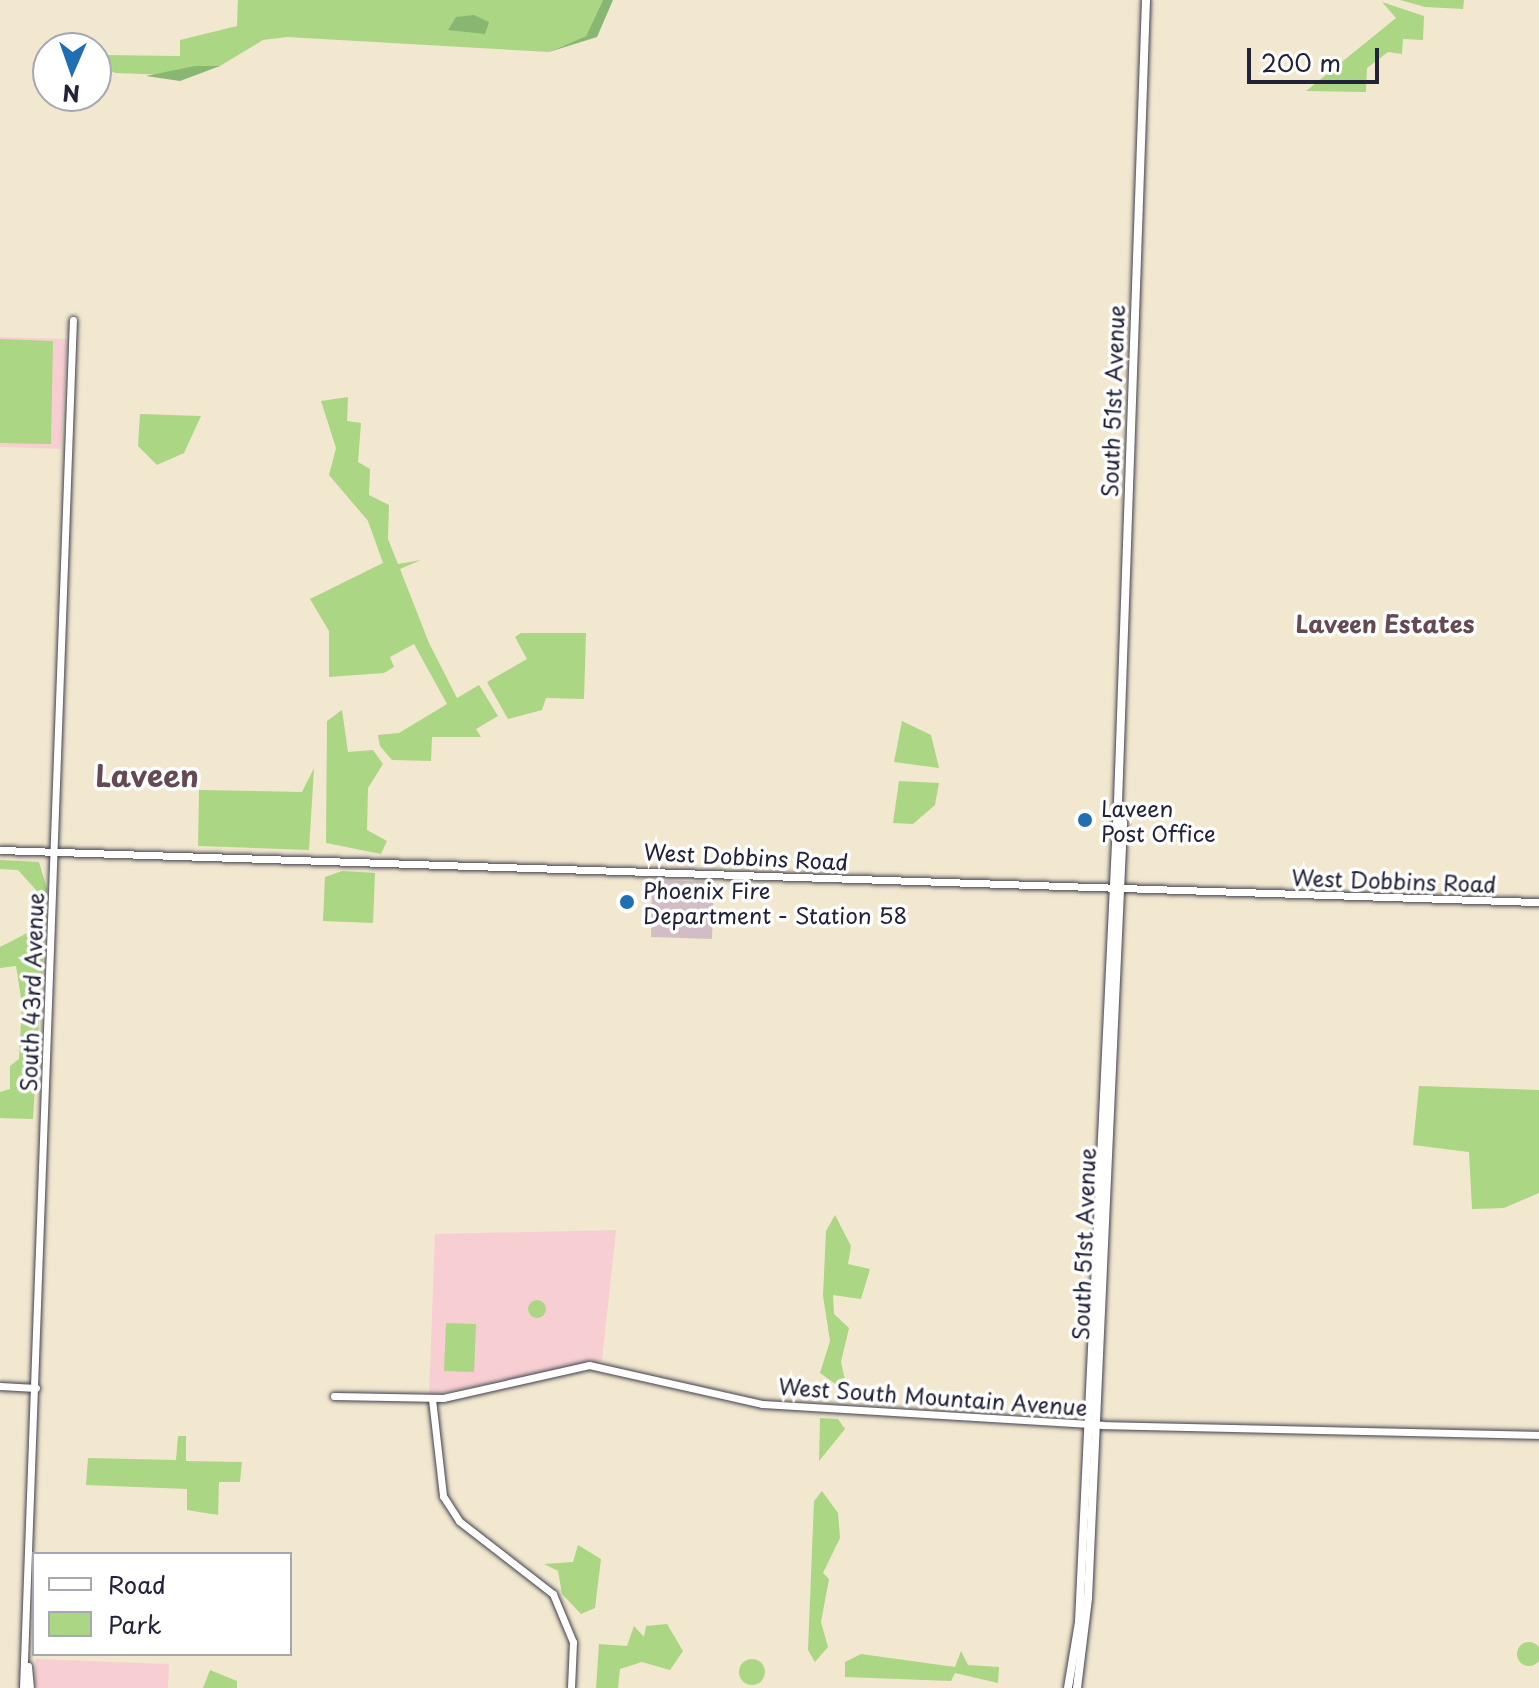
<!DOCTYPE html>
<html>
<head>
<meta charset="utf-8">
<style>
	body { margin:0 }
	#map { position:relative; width:1539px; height:1688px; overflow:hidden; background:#f2e8cf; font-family:"Playpen Sans",sans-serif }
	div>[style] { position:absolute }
	.built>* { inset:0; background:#f7cfd2 }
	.industrial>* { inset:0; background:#d2bdc6 }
	.green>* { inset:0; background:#abd683 }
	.round { border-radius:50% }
	.forest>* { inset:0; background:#88b771 }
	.roads { filter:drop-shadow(0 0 2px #414051) drop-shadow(0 0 2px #414051) }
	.secondary>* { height:7px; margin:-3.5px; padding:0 3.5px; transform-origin:3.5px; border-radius:3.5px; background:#fff }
	.primary>* { height:8px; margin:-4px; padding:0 4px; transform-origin:4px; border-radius:4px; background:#fff }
	.dots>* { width:22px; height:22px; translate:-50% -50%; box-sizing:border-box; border:4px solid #fff; border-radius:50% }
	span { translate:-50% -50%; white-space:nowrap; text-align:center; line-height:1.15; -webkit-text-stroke:7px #fff; paint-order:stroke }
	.street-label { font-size:22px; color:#22223b }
	.poi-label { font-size:22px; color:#22223b }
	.left { translate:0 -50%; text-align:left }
	.neighbourhood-label { font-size:24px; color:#644a53; font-weight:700 }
	.district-label { font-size:30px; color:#644a53; font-weight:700 }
	.legend { position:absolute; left:32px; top:1552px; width:260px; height:104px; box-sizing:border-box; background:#fff; border:2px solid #a7a7b1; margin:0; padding:10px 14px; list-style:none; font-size:24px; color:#22223b }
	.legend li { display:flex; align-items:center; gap:16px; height:40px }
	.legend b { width:40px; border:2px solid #a7a7b1 }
	.north { position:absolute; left:32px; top:32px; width:80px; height:80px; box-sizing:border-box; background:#fff; border:2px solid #a7a7b1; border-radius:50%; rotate:182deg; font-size:22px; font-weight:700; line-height:32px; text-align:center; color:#22223b }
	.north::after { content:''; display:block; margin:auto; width:28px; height:36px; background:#1f6fb2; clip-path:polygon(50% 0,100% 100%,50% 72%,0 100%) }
	.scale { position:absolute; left:1247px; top:48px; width:132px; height:36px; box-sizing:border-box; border:4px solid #22223b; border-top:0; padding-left:10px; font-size:24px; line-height:28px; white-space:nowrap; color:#22223b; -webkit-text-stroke:6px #fff; paint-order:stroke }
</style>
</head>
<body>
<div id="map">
	<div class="built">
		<i style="clip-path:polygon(0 337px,67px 339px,61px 449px,0 447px)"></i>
		<i style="clip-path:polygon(616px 1230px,602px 1361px,429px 1395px,435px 1234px)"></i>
		<i style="clip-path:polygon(36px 1659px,169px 1664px,168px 1688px,35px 1688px)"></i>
	</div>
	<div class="industrial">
		<i style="clip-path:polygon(652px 880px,714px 882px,712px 939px,651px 937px)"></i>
	</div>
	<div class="green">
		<i style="clip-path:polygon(238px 0,603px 0,586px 36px,549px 52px,287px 37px,263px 40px,220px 66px,171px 75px,115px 73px,101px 66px,101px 55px,180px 56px,180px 40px,237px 26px)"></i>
		<i style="clip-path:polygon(1400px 0,1464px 0,1463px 9px,1425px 7px)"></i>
		<i style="clip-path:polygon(1382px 2px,1424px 16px,1423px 40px,1403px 39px,1402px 54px,1388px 52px,1367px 68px,1366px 92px,1306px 91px,1396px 18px)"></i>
		<i style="clip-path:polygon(0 339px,53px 341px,51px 444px,0 443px)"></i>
		<i style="clip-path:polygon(348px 397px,347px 421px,361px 423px,358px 462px,370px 469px,369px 495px,389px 505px,388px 539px,398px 564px,421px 560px,400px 569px,429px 643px,457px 698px,479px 685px,498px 716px,476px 729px,481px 737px,432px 737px,431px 761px,392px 760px,380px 746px,378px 735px,399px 733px,447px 704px,414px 644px,390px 657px,394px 667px,384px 673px,329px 677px,329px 631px,310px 599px,383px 563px,368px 521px,329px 475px,336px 448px,321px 401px)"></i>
		<i style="clip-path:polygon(140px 414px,201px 416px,184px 453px,157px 465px,138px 446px)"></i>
		<i style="clip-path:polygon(521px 633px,586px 633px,584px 699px,546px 698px,542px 710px,508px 719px,487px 682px,527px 659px,515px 637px)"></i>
		<i style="clip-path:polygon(342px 710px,348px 752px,373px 750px,383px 764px,368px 788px,367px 830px,387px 841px,381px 854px,326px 843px,327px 721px)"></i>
		<i style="clip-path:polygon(902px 721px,931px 735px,939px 768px,894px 762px)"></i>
		<i style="clip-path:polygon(314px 768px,309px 850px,198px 846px,199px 790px,302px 792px)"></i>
		<i style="clip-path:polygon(899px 781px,939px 783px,935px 805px,913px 824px,893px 823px)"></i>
		<i style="clip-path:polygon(0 860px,39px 862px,47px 889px,33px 1119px,0 1118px,0 1092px,10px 1089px,10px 1066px,19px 1059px,22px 1004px,16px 966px,0 968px,0 947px,35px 929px,36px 890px,18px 870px,0 869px)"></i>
		<i style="clip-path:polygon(342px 871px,375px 873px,373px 923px,323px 921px,325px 877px)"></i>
		<i style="clip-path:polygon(1419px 1086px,1539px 1090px,1539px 1193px,1504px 1208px,1472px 1209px,1469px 1152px,1413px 1145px)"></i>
		<i style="clip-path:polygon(835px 1215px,851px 1246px,848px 1264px,870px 1269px,861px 1299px,833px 1295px,834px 1314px,849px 1328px,841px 1362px,848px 1393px,820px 1373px,830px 1341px,823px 1296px,826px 1231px)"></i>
		<i class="round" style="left:528px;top:1300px;width:18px;height:18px"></i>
		<i style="clip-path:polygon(446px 1323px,476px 1324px,474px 1372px,444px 1371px)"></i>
		<i style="clip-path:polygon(820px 1418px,838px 1419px,845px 1429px,819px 1461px)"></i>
		<i style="clip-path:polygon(178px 1436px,186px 1436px,186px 1461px,242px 1462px,240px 1482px,219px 1482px,218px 1515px,187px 1510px,187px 1489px,86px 1485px,88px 1458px,176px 1460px)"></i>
		<i style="clip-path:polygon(822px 1491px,838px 1513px,840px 1538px,823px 1573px,829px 1579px,821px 1622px,828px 1647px,815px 1662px,808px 1650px,814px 1501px)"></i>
		<i style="clip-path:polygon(578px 1545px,601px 1559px,595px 1608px,581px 1614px,562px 1594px,558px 1571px,544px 1564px,573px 1562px)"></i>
		<i style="clip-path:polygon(667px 1624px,683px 1651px,670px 1670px,642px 1662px,620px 1669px,618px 1688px,596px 1688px,599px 1644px,627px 1646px,634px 1626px,644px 1637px,646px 1626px)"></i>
		<i class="round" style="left:1517px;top:1642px;width:24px;height:24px"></i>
		<i style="clip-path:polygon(961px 1651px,968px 1665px,999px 1667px,998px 1683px,955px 1673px,951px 1681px,845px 1677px,845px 1662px,861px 1654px,955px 1667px)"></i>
		<i class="round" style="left:739px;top:1659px;width:26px;height:26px"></i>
		<i style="clip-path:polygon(210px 1670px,237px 1681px,237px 1688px,203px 1688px)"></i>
	</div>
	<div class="forest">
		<i style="clip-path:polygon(603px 0,613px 0,597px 37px,549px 52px,586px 36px)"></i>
		<i style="clip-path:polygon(474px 15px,489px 22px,485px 34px,448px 30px,456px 17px)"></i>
		<i style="clip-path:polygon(195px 66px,220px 66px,180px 81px,146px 76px)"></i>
	</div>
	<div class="roads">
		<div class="secondary">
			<i style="left:0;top:850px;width:1540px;rotate:1.94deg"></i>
			<i style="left:0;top:1386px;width:36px;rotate:3deg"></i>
			<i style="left:334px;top:1396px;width:109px;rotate:1.1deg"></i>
			<i style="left:443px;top:1398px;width:150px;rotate:-12.7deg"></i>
			<i style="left:589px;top:1365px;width:177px;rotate:12.7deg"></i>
			<i style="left:762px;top:1404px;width:341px;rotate:3.5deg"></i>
			<i style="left:1102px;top:1425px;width:437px;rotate:1.3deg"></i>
			<i style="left:432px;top:1399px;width:98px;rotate:83.5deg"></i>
			<i style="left:443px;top:1496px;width:30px;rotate:57deg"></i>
			<i style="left:459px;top:1521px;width:119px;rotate:37.8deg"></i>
			<i style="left:553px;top:1594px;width:52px;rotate:67.4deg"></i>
			<i style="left:573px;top:1642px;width:46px;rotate:92.5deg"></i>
			<i style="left:28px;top:1666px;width:22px;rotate:85deg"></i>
			<i style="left:23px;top:1688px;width:1369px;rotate:-87.91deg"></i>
		</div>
		<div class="primary">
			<i style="left:1068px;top:1688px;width:67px;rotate:-80.5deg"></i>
			<i style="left:1079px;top:1622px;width:821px;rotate:-87.28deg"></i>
			<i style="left:1118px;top:802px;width:802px;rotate:-88deg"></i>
			<i style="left:1077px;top:1688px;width:91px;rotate:-83deg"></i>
			<i style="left:1088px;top:1598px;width:776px;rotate:-87.41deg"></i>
			<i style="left:1123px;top:823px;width:21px;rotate:-104deg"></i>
		</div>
	</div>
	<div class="dots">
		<i style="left:1085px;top:820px;background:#1f6fb2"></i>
		<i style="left:627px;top:902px;background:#1f6fb2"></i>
	</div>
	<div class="street-label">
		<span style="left:1112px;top:401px;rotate:-88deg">South 51st Avenue</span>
		<span style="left:746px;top:856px;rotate:3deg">West Dobbins Road</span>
		<span style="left:1394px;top:880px;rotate:2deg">West Dobbins Road</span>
		<span style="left:31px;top:992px;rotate:-88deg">South 43rd Avenue</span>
		<span style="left:1083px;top:1244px;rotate:-88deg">South 51st Avenue</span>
		<span style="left:933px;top:1396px;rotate:4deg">West South Mountain Avenue</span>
	</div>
	<div class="poi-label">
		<span class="left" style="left:1101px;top:820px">Laveen<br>Post Office</span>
		<span class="left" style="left:643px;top:902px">Phoenix Fire<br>Department - Station 58</span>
	</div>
	<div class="neighbourhood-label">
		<span style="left:1385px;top:624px">Laveen Estates</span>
	</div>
	<div class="district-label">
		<span style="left:147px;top:775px">Laveen</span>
	</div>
	<ul class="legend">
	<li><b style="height:10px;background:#fff"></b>Road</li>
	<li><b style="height:22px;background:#abd683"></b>Park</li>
	</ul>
	<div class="north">N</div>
	<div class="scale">200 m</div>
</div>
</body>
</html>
